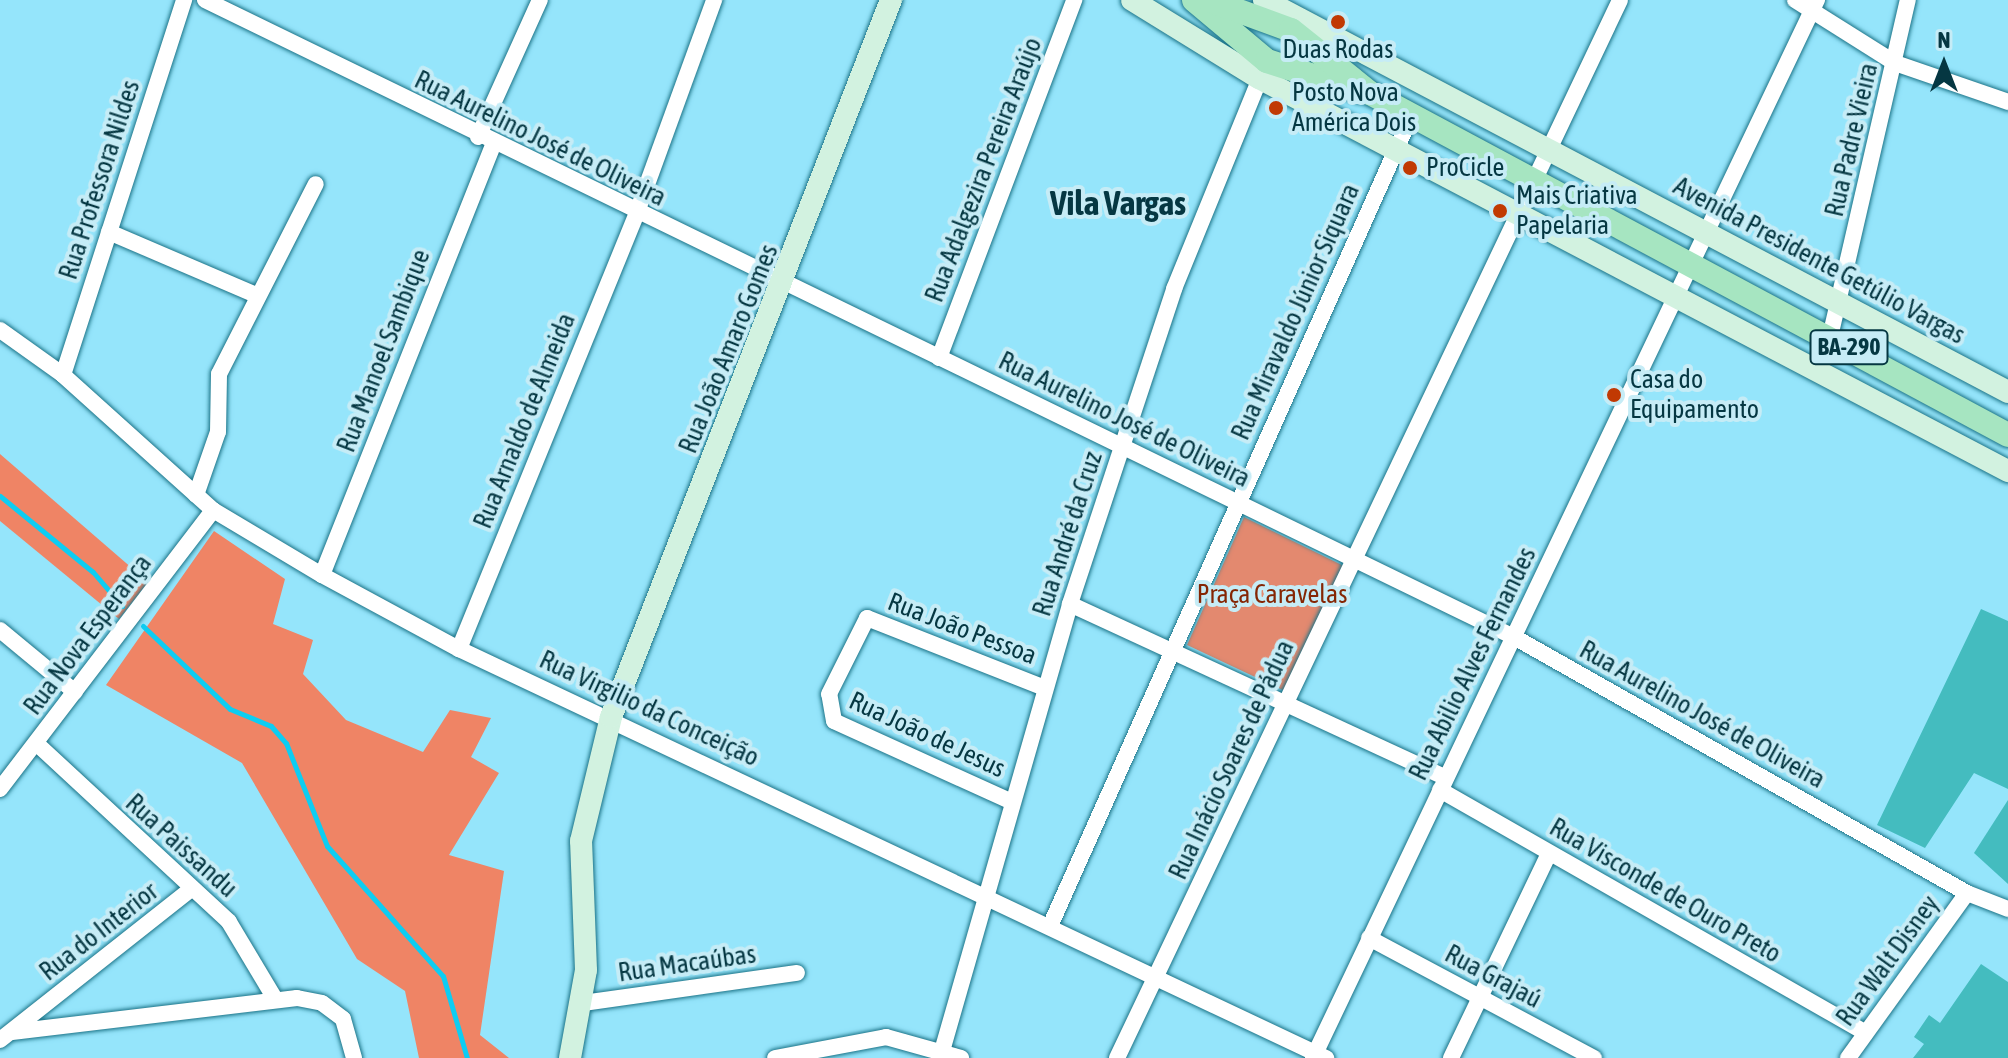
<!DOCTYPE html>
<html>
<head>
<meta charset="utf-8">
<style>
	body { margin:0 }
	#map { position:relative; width:2008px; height:1058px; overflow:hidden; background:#95e5fb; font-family:"Asap Condensed",sans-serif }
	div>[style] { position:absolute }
	.green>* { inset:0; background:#e3896f }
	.forest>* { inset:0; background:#ef8465 }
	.stream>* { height:5px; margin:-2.5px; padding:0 2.5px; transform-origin:2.5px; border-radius:2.5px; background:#0dcdf2 }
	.building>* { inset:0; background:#44bcbf }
	.roads { filter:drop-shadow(0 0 2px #1b7387) drop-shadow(0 0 2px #1b7387) }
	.street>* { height:16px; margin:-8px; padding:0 8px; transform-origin:8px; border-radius:8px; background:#fff }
	.secondary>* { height:22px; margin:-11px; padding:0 11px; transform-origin:11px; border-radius:11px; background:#d2f2e0 }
	.primary>* { height:24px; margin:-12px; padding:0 12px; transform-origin:12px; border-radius:12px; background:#a6e5c1 }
	.dots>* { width:22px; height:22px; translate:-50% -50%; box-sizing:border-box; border:4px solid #c6ecf6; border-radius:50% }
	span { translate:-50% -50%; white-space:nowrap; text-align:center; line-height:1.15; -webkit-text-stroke:8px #c6ecf6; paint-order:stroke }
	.shield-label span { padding:2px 6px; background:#c6ecf6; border:2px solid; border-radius:6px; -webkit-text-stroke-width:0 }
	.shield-label { font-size:24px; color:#053742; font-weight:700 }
	.poi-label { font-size:26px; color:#053742 }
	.left { translate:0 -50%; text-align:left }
	.street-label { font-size:26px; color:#053742 }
	.park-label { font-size:26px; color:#852604 }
	.district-label { font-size:34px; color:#053742; font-weight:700 }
	.north { position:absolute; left:1904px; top:24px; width:80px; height:80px; -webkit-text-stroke:6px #c6ecf6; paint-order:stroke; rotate:0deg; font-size:22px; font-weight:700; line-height:32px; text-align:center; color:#053742 }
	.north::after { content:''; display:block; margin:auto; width:28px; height:36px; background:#053742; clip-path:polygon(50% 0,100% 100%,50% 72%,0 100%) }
</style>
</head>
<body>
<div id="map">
	<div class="green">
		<i style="clip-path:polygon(1244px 517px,1348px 568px,1289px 693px,1187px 645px)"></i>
	</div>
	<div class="forest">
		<i style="clip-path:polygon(0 454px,148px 582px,119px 619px,0 521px)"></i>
		<i style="clip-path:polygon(214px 531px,285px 579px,273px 624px,313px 640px,303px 674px,346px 720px,423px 752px,450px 710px,491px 718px,471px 757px,499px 773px,449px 855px,504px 871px,480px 1035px,509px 1058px,419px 1058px,405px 991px,357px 959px,242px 763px,106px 685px)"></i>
	</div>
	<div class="stream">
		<i style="left:0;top:496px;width:120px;rotate:39.3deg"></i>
		<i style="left:93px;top:572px;width:45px;rotate:49.5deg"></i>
		<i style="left:143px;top:626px;width:120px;rotate:43.7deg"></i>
		<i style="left:230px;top:709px;width:44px;rotate:22.5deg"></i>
		<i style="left:271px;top:726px;width:23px;rotate:49deg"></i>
		<i style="left:286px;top:743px;width:111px;rotate:68.3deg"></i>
		<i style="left:327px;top:846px;width:174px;rotate:48.3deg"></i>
		<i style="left:443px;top:976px;width:85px;rotate:73.7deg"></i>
	</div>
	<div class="building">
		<i style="clip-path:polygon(1981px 609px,2008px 621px,2008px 789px,1974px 773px,1925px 848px,1877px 825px)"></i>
		<i style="clip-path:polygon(2008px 800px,2008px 884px,1974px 853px)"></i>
		<i style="clip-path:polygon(1981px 964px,2008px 982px,2008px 1058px,1913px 1058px,1924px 1044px,1914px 1037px,1929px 1015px,1940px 1023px)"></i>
	</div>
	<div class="roads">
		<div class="street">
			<i style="left:205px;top:0;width:1456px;rotate:25.95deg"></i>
			<i style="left:1514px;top:637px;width:520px;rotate:29.47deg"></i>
			<i style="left:1967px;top:893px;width:44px;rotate:21.3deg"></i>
			<i style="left:1795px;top:0;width:118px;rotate:32.2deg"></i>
			<i style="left:1895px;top:63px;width:120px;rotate:19deg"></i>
			<i style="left:478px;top:137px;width:150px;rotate:-65.7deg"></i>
			<i style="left:109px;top:232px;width:158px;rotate:23.2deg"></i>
			<i style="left:0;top:330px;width:77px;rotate:35.5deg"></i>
			<i style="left:63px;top:375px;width:202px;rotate:42deg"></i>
			<i style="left:213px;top:510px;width:127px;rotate:30.8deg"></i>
			<i style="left:322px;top:575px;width:156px;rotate:28.4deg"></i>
			<i style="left:459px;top:649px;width:959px;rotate:25.26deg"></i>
			<i style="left:1830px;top:337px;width:346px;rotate:-77deg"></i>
			<i style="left:939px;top:358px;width:383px;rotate:-69.3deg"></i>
			<i style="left:63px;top:375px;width:394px;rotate:-72.1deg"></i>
			<i style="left:196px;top:495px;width:67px;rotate:-70.8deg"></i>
			<i style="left:218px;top:432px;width:58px;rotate:-89deg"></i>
			<i style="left:219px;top:374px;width:213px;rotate:-63deg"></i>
			<i style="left:322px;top:575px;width:462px;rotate:-68.3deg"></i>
			<i style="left:1070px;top:604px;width:414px;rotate:24.8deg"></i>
			<i style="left:0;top:630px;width:97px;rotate:39.6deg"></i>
			<i style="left:459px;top:649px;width:472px;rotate:-67.8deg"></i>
			<i style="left:637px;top:212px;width:226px;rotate:-70deg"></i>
			<i style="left:36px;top:743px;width:263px;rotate:42.8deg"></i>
			<i style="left:229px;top:922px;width:90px;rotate:59.1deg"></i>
			<i style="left:0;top:789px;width:351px;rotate:-52.6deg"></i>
			<i style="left:1440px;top:790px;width:490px;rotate:29.7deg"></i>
			<i style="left:1010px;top:801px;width:193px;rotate:-155.6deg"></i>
			<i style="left:834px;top:721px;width:27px;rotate:-100deg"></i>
			<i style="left:829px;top:694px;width:85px;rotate:-63.4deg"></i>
			<i style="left:867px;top:618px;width:191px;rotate:21.5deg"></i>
			<i style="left:1051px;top:924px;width:885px;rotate:-65.98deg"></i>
			<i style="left:1369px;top:938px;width:255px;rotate:28.1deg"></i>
			<i style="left:583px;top:1003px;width:216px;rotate:-8deg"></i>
			<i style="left:12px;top:1032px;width:287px;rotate:-6.8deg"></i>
			<i style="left:297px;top:998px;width:25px;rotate:11deg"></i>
			<i style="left:322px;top:1003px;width:26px;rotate:37deg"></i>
			<i style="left:343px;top:1019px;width:41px;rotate:74.2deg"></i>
			<i style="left:0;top:1040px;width:242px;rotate:-38.3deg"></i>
			<i style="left:775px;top:1058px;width:113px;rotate:-10.7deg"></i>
			<i style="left:886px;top:1037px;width:78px;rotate:15.6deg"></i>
			<i style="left:940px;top:1058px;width:472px;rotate:-74deg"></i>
			<i style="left:1070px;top:604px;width:332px;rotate:-71.7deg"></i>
			<i style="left:1174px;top:289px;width:239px;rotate:-67.8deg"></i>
			<i style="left:1117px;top:1058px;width:1171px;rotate:-64.57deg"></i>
			<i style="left:1313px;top:1058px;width:1172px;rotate:-64.53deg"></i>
			<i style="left:1451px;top:1058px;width:227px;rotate:-64.4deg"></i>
			<i style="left:1848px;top:1058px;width:203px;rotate:-54.2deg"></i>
		</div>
		<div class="secondary">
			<i style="left:1132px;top:0;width:149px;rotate:31.6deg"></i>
			<i style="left:1259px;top:78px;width:846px;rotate:27.69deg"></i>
			<i style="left:1264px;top:0;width:841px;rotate:27.78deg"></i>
			<i style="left:570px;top:1058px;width:89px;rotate:-79.7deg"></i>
			<i style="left:586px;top:970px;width:129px;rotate:-92.2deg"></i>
			<i style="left:581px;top:841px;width:128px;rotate:-76.4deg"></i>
			<i style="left:611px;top:717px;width:770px;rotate:-68.67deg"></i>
		</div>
		<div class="primary">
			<i style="left:1194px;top:0;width:95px;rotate:39.9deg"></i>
			<i style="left:1267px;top:61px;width:98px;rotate:17.9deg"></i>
			<i style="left:1209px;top:0;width:87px;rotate:20.1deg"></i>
			<i style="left:1291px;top:30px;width:101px;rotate:38.6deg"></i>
			<i style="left:1370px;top:93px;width:724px;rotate:28.19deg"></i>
		</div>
	</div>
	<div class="dots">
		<i style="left:1338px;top:22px;background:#c13903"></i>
		<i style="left:1276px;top:108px;background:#c13903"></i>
		<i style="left:1410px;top:168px;background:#c13903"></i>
		<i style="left:1500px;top:211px;background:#c13903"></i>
		<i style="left:1614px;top:395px;background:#c13903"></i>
	</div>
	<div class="shield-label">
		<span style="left:1849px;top:347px">BA-290</span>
	</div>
	<div class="poi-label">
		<span style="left:1338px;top:50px">Duas Rodas</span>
		<span class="left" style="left:1292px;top:108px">Posto Nova<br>América Dois</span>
		<span class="left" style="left:1426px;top:168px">ProCicle</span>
		<span class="left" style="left:1516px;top:211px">Mais Criativa<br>Papelaria</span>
		<span class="left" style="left:1630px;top:395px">Casa do<br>Equipamento</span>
	</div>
	<div class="street-label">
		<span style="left:540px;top:139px;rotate:26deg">Rua Aurelino José de Oliveira</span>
		<span style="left:1852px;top:140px;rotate:-77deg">Rua Padre Vieira</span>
		<span style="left:984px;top:170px;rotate:-69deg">Rua Adalgezira Pereira Araújo</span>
		<span style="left:100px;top:180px;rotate:-72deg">Rua Professora Nildes</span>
		<span style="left:1819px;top:261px;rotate:28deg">Avenida Presidente Getúlio Vargas</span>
		<span style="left:1296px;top:312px;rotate:-66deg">Rua Miravaldo Júnior Siquara</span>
		<span style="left:729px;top:349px;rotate:-68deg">Rua João Amaro Gomes</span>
		<span style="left:384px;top:351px;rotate:-69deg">Rua Manoel Sambique</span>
		<span style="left:1124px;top:420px;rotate:26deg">Rua Aurelino José de Oliveira</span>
		<span style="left:525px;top:421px;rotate:-68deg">Rua Arnaldo de Almeida</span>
		<span style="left:1068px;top:534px;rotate:-72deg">Rua André da Cruz</span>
		<span style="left:962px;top:629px;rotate:21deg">Rua João Pessoa</span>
		<span style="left:88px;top:635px;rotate:-53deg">Rua Nova Esperança</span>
		<span style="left:1473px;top:664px;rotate:-64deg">Rua Abilio Alves Fernandes</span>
		<span style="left:649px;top:709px;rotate:25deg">Rua Virgilio da Conceição</span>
		<span style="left:1702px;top:715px;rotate:29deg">Rua Aurelino José de Oliveira</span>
		<span style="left:927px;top:735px;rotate:25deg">Rua João de Jesus</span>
		<span style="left:1232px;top:760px;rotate:-65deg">Rua Inácio Soares de Pádua</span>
		<span style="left:181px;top:846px;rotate:42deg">Rua Paissandu</span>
		<span style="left:1665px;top:891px;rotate:30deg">Rua Visconde de Ouro Preto</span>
		<span style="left:99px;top:932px;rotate:-38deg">Rua do Interior</span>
		<span style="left:1888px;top:961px;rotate:-54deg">Rua Walt Disney</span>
		<span style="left:687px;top:964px;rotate:-8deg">Rua Macaúbas</span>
		<span style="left:1493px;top:977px;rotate:28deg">Rua Grajaú</span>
	</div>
	<div class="park-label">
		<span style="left:1272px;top:595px">Praça Caravelas</span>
	</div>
	<div class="district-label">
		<span style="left:1118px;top:203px">Vila Vargas</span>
	</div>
	<div class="north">N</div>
</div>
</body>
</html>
